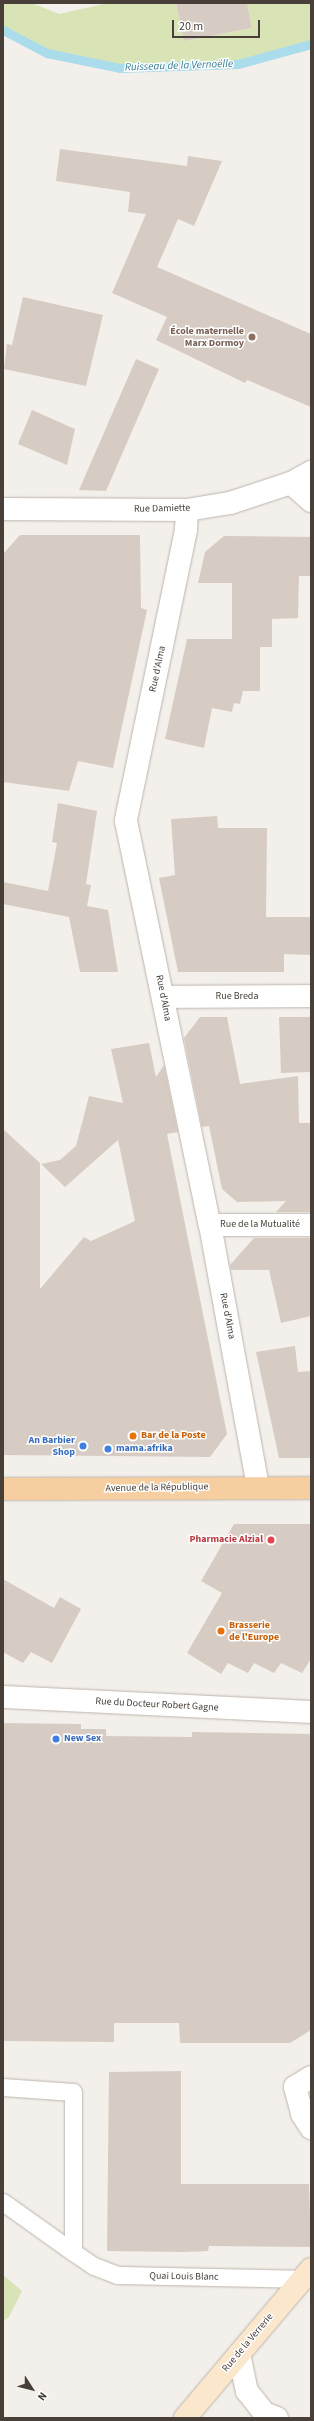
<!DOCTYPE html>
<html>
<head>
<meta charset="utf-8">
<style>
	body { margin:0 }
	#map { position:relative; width:314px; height:2421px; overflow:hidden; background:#f3efea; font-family:"Source Sans 3",sans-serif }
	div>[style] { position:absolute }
	.green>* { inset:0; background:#d8e4b6 }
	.stream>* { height:9px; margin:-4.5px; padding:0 4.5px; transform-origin:4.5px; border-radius:4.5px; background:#abdceb }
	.building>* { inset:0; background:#d7ccc3 }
	.roads { filter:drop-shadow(0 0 1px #beb5ad) drop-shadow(0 0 1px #beb5ad) }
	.lane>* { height:17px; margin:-8.5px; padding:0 8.5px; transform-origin:8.5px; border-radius:8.5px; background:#fff }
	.street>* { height:22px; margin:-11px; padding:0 11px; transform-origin:11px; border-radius:11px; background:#fff }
	.secondary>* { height:22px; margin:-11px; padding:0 11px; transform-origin:11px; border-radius:11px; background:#fbe7cc }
	.primary>* { height:22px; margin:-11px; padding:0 11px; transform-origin:11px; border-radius:11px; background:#f7ce9f }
	.dots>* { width:11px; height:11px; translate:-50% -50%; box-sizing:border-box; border:2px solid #fff; border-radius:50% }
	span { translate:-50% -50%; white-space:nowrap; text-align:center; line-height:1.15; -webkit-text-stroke:3px #fff; paint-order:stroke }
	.education-label { font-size:10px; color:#785e54; font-weight:700 }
	.right { translate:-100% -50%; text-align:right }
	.street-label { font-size:10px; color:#473f38 }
	.food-label { font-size:10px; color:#c56008; font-weight:700 }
	.left { translate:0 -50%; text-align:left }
	.shop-label { font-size:10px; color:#366cbe; font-weight:700 }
	.health-label { font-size:10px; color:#be3a42; font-weight:700 }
	.water-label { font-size:11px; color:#337c94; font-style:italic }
	.frame { position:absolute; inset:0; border:4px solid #473f38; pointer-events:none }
	.north { position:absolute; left:12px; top:2369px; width:40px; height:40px; -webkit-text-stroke:3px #fff; paint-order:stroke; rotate:126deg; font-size:11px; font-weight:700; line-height:16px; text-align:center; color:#473f38 }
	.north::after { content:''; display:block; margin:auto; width:14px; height:18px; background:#473f38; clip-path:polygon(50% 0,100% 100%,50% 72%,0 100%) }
	.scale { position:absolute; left:172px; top:20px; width:88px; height:18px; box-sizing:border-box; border:2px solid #473f38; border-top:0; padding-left:5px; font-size:12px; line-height:14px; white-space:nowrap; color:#473f38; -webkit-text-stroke:3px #fff; paint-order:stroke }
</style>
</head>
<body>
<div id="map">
	<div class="green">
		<i style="clip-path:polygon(3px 3px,32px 3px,59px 14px,108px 3px,176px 3px,184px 41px,252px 28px,247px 3px,311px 3px,311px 44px,238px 64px,120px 68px,47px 53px,3px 30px)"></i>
		<i style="clip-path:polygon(3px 2275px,22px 2291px,9px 2317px,3px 2321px)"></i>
	</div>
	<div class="stream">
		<i style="left:3px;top:30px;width:50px;rotate:27.6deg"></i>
		<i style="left:47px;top:53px;width:75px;rotate:11.6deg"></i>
		<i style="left:120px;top:68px;width:118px;rotate:-1.9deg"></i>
		<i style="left:238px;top:64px;width:76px;rotate:-15.3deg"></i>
	</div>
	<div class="building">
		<i style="clip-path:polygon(176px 3px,247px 3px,252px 28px,184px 41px)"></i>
		<i style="clip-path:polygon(60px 149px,187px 166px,188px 156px,222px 161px,194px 226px,178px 219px,157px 267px,311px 334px,311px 407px,247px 380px,245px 383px,156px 340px,167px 317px,112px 293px,146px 214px,128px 212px,130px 192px,56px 181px)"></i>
		<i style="clip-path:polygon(23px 297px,103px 315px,86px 386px,4px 369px,7px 344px,12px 345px)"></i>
		<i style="clip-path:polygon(136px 359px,159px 369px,106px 491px,79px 490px)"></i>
		<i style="clip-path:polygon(32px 410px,75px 429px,67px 465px,18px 444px)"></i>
		<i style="clip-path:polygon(20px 535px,140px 535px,141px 608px,147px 610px,113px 768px,78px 761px,69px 791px,3px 782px,3px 554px)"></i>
		<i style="clip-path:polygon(224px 536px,311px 537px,311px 576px,299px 576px,298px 618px,272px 619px,272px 647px,260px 647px,260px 691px,243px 691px,240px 704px,234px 703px,232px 712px,212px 708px,204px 748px,165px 739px,187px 639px,232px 639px,232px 583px,198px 583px,205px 552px)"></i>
		<i style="clip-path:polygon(58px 803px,97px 811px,86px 884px,91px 885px,87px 906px,108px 910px,118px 972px,80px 972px,69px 917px,3px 904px,3px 882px,48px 891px,57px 843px,52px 842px)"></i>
		<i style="clip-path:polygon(217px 816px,218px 828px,267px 828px,266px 917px,311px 917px,311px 955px,284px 954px,284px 972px,178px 972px,159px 878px,175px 875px,171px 819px)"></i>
		<i style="clip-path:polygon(200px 1017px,227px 1017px,240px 1084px,298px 1076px,299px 1123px,311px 1123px,311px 1212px,276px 1212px,286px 1201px,237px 1202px,222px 1189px,209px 1126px,202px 1127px,184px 1038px)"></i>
		<i style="clip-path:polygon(279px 1017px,311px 1017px,310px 1072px,281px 1073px)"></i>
		<i style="clip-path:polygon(149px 1043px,156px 1077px,164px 1065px,178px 1132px,167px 1134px,227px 1434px,210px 1457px,3px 1455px,3px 1129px,40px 1163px,40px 1289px,84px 1237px,91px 1241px,135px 1221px,118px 1140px,65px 1187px,41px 1164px,60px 1160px,76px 1146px,89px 1096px,123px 1103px,111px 1049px)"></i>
		<i style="clip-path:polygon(254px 1238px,311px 1238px,311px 1316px,281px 1323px,269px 1270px,231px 1270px,230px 1265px)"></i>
		<i style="clip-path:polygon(295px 1346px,298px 1372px,311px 1371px,311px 1458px,279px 1458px,256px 1352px)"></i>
		<i style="clip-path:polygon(234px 1524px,311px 1524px,311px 1659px,302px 1673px,281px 1663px,274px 1673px,254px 1663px,248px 1673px,228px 1663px,221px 1674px,187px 1653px,222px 1593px,201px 1581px)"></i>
		<i style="clip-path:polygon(3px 1579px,54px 1608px,60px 1597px,81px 1609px,52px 1663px,31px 1652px,23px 1663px,3px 1652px)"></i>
		<i style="clip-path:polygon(3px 1723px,81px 1724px,81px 1729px,106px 1729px,106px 1736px,192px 1737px,192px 1732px,311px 1734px,311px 2030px,290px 2043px,180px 2043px,179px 2023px,114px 2023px,114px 2042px,3px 2041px)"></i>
		<i style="clip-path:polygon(181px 2071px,181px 2184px,309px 2184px,311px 2247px,209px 2246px,208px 2251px,185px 2252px,107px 2251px,109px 2072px)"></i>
	</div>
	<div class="roads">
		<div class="lane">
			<i style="left:3px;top:2087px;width:70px;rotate:4.1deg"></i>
			<i style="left:73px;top:2092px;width:160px;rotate:90deg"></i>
			<i style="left:73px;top:2252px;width:86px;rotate:-144.5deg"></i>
			<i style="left:73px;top:2252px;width:25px;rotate:34deg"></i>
			<i style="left:94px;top:2266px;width:25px;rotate:21deg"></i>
			<i style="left:117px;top:2275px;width:184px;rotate:1.2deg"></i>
		</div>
		<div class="street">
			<i style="left:291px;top:483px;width:27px;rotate:42deg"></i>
			<i style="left:3px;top:509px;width:184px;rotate:0.3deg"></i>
			<i style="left:187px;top:510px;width:44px;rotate:-9.2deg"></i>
			<i style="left:230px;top:503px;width:64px;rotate:-18.2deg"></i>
			<i style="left:291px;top:483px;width:23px;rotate:-29deg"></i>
			<i style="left:187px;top:510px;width:20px;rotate:93deg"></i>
			<i style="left:186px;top:530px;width:297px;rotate:101.7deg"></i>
			<i style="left:126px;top:821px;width:413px;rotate:78.3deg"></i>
			<i style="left:210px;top:1225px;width:266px;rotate:79.6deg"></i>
			<i style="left:163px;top:997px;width:148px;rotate:-0.4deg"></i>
			<i style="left:210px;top:1225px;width:101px"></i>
			<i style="left:3px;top:1697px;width:308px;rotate:2.8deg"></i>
			<i style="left:311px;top:2077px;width:19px;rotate:148deg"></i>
			<i style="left:295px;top:2087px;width:28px;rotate:75deg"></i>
			<i style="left:302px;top:2114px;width:17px;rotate:57deg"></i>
			<i style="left:239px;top:2354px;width:38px;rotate:78deg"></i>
			<i style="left:247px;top:2391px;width:28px;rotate:52deg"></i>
			<i style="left:264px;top:2413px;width:14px;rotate:21deg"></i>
		</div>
		<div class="secondary">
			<i style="left:185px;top:2418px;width:195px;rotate:-49.8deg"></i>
		</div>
		<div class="primary">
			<i style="left:3px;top:1489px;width:308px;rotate:-0.2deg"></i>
		</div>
	</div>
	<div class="dots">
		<i style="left:252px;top:337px;background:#8d6e63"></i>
		<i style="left:133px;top:1436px;background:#e8710a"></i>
		<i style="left:83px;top:1446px;background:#3f7fe0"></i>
		<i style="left:108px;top:1449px;background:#3f7fe0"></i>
		<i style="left:271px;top:1540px;background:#e0444e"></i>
		<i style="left:221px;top:1631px;background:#e8710a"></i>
		<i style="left:56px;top:1739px;background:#3f7fe0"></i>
	</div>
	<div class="education-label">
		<span class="right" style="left:244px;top:337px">École maternelle<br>Marx Dormoy</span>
	</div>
	<div class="street-label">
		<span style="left:162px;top:509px;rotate:-1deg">Rue Damiette</span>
		<span style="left:158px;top:669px;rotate:-78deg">Rue d'Alma</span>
		<span style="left:237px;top:997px">Rue Breda</span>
		<span style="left:163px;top:998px;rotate:79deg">Rue d'Alma</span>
		<span style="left:260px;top:1225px">Rue de la Mutualité</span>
		<span style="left:227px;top:1316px;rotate:79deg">Rue d'Alma</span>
		<span style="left:157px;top:1488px;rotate:-1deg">Avenue de la République</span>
		<span style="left:157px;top:1705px;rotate:3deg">Rue du Docteur Robert Gagne</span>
		<span style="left:184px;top:2277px;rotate:1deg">Quai Louis Blanc</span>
		<span style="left:248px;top:2343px;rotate:-50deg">Rue de la Verrerie</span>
	</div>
	<div class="food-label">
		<span class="left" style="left:141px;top:1436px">Bar de la Poste</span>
		<span class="left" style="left:229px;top:1631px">Brasserie<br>de l'Europe</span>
	</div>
	<div class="shop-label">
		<span class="right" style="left:75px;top:1446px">An Barbier<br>Shop</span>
		<span class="left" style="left:116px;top:1449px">mama.afrika</span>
		<span class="left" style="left:64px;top:1739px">New Sex</span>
	</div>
	<div class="health-label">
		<span class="right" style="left:263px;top:1540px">Pharmacie Alzial</span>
	</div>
	<div class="water-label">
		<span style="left:179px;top:66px;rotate:-2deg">Ruisseau de la Vernoëlle</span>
	</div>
	<div class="frame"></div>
	<div class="north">N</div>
	<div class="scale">20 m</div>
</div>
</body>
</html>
